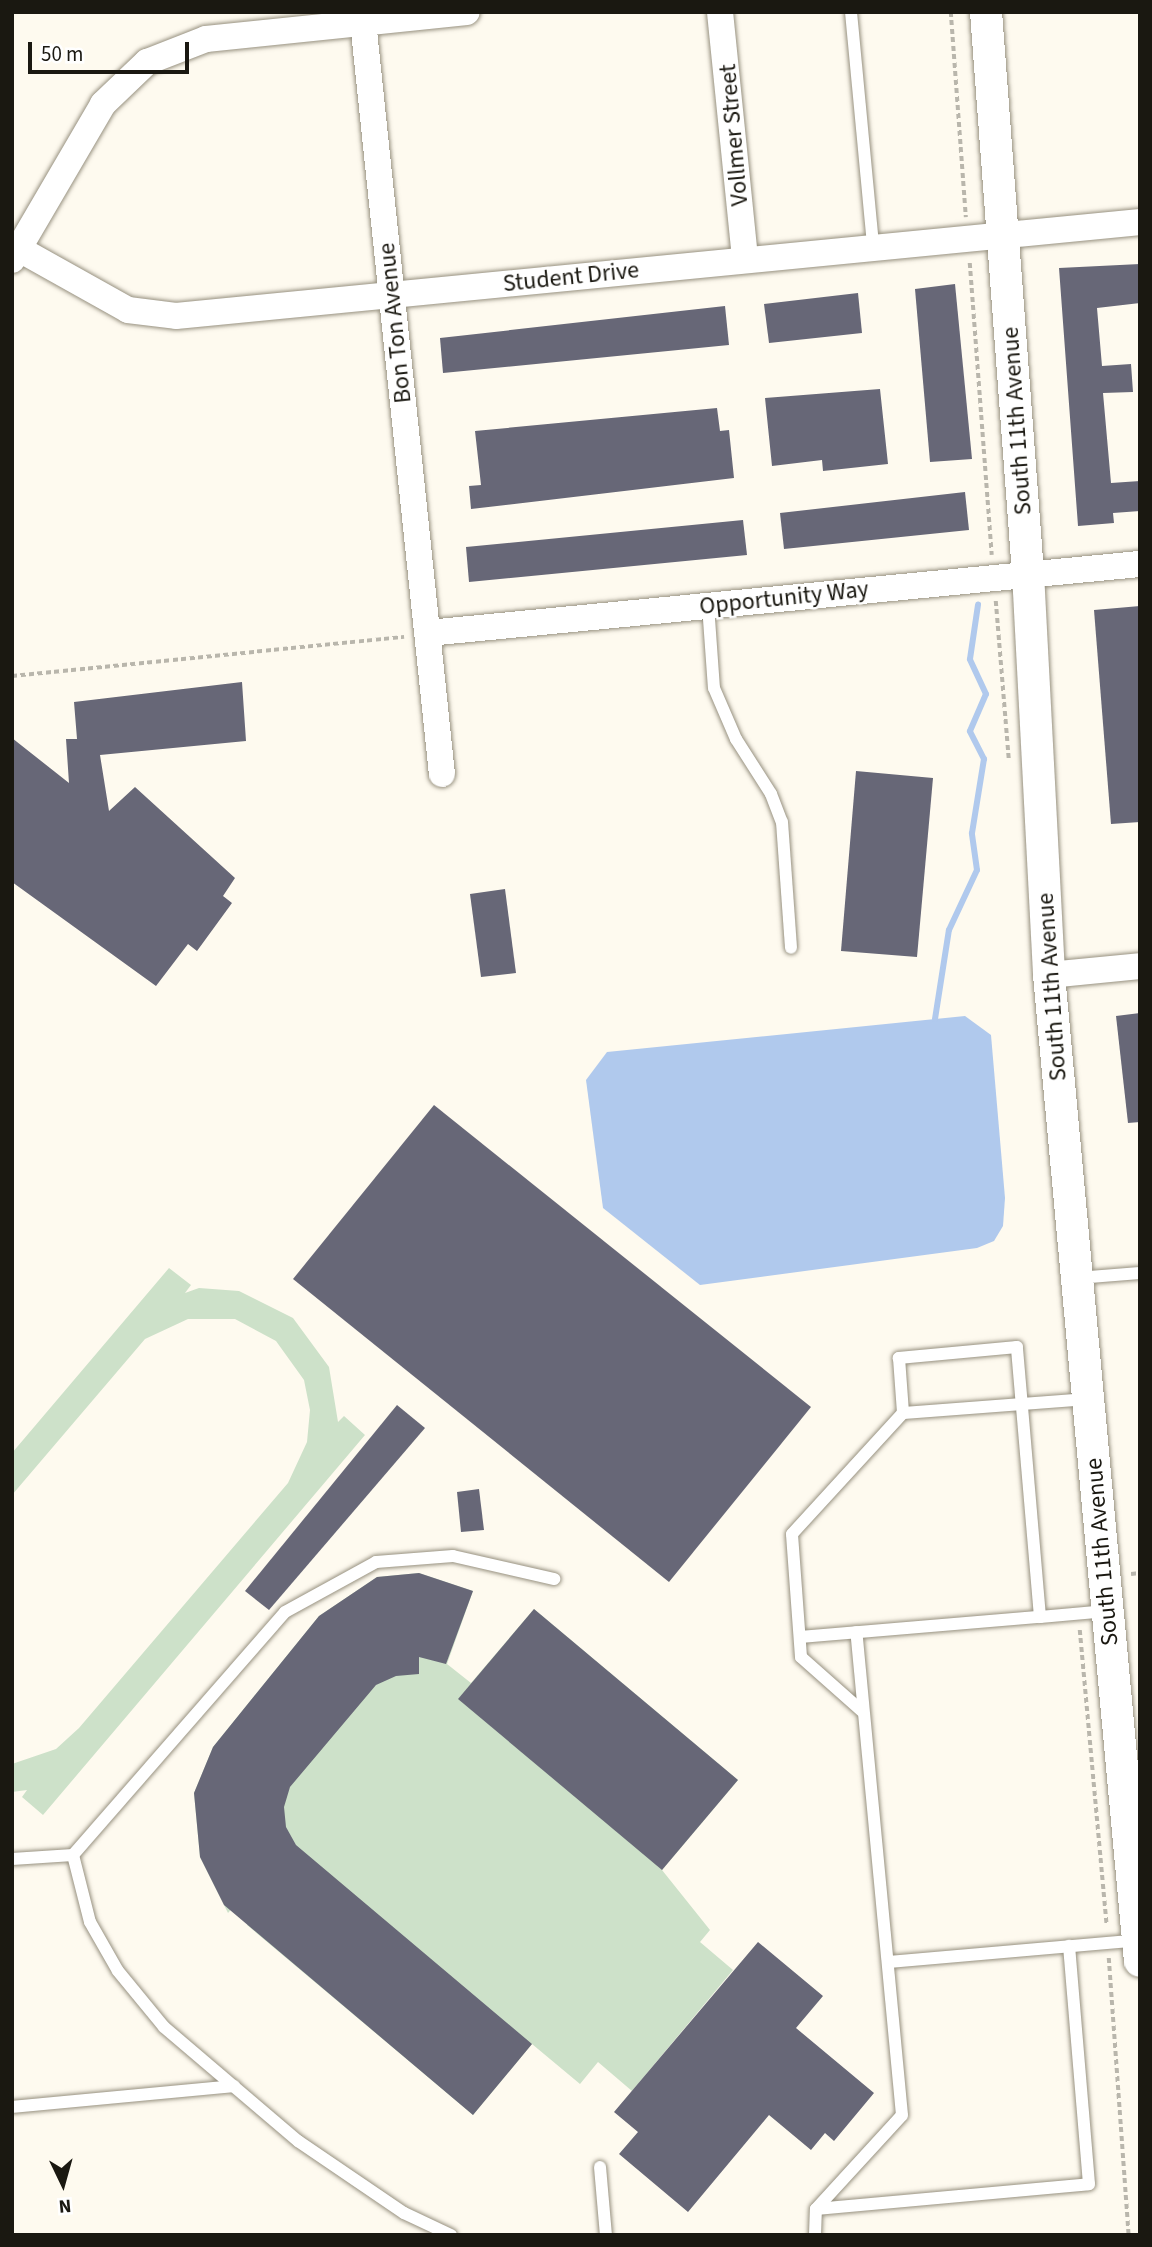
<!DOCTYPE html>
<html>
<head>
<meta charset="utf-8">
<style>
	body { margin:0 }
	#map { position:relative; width:1152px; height:2247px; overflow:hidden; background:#fefaef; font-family:"Source Sans 3",sans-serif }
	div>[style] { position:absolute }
	.green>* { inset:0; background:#cde1c9 }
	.water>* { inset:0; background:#b0c9ed }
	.stream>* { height:6px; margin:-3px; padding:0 3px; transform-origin:3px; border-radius:3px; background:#b0c9ed }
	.building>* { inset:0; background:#676777 }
	.path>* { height:3.5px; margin-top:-1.75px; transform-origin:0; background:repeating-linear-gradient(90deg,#b9b6ac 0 5px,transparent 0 8.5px) }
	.roads { filter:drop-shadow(0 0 2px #979180) drop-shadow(0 0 2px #979180) }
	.service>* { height:12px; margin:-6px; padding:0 6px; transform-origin:6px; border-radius:6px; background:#fff }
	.minor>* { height:26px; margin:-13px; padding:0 13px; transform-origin:13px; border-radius:13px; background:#fff }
	.tertiary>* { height:32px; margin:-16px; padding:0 16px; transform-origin:16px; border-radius:16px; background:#fff }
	span { translate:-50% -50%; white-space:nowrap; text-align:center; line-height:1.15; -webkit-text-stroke:5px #fff; paint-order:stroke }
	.street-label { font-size:24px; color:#1a1811 }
	.frame { position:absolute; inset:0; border:14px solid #1a1811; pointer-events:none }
	.north { position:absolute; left:28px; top:2149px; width:70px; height:70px; -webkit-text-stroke:5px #fff; paint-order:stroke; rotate:175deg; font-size:19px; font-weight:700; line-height:28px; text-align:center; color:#1a1811 }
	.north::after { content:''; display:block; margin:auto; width:24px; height:32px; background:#1a1811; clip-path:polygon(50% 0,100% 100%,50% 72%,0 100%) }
	.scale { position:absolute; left:28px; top:42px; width:161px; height:32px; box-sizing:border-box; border:4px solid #1a1811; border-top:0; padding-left:9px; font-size:21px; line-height:24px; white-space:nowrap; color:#1a1811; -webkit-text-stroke:5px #fff; paint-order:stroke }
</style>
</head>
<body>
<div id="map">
	<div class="green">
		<i style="clip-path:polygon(169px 1268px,191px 1285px,185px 1293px,199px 1288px,239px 1291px,293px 1318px,329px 1367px,338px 1422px,344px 1416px,365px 1435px,43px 1815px,22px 1797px,27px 1790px,12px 1792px,12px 1764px,56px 1749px,79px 1728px,288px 1483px,307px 1442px,310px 1410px,304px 1380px,276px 1341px,235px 1319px,188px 1319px,145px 1339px,12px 1495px,12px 1453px)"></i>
		<i style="clip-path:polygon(419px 1573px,473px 1591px,447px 1664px,471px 1683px,534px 1609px,738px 1780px,662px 1870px,710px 1930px,700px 1942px,733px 1970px,632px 2091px,598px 2062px,580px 2084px,532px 2044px,473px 2115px,247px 1925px,289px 1876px,273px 1862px,228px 1913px,200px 1857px,194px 1793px,213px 1747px,319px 1616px,377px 1577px)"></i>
	</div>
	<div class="water">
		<i style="clip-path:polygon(965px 1016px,991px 1035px,1005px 1198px,1003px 1226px,994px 1241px,977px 1248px,700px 1285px,603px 1208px,586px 1080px,607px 1052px)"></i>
	</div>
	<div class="stream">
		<i style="left:935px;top:1019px;width:90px;rotate:-81.1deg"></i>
		<i style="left:949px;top:930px;width:66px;rotate:-65deg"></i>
		<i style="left:977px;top:870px;width:37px;rotate:-98deg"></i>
		<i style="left:972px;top:833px;width:75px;rotate:-80.8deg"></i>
		<i style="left:984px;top:759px;width:31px;rotate:-117deg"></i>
		<i style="left:970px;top:731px;width:40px;rotate:-66.6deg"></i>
		<i style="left:986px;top:694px;width:38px;rotate:-115deg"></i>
		<i style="left:970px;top:659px;width:55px;rotate:-81.6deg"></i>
	</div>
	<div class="building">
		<i style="clip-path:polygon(1140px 264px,1140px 303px,1097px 308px,1102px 366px,1131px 364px,1133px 392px,1103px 393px,1111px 483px,1140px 481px,1140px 511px,1113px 513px,1114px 523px,1078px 526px,1059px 268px)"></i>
		<i style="clip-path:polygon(955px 284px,972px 459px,930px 462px,915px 289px)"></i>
		<i style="clip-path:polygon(858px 293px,862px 333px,769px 343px,764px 304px)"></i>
		<i style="clip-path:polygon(725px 306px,729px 345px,443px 373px,440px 338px)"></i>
		<i style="clip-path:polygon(880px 389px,888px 464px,823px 471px,822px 460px,772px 466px,765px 398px)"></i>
		<i style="clip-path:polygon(717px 408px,720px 431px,729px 430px,734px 478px,471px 509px,469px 486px,481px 485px,475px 431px)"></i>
		<i style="clip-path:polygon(965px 492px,969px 530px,784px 549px,780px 513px)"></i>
		<i style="clip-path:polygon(743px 520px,747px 555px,469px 582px,466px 547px)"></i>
		<i style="clip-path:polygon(1140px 606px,1140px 822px,1111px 824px,1094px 610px)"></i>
		<i style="clip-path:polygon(242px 682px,246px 741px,100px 755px,109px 811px,135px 787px,235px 878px,223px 896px,232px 903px,197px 951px,188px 944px,156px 986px,12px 882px,12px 738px,69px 783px,66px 739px,77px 739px,74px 702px)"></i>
		<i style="clip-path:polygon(856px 771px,933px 778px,917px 957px,841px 951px)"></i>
		<i style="clip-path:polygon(505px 889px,516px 973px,481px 977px,470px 894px)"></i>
		<i style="clip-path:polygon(1140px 1013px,1140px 1122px,1128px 1123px,1116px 1016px)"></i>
		<i style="clip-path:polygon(434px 1105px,811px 1407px,669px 1582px,293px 1279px)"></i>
		<i style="clip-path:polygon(397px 1405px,425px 1428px,269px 1610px,245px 1591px)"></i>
		<i style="clip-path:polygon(479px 1489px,484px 1530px,461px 1532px,457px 1492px)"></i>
		<i style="clip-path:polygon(419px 1573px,473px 1591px,446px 1664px,419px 1657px,419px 1674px,396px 1676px,376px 1685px,290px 1787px,284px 1807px,286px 1827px,296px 1845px,532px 2044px,473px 2115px,224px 1905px,200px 1857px,194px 1793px,213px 1747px,319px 1616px,377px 1577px)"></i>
		<i style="clip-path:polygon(534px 1609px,738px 1780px,662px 1870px,458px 1699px)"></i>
		<i style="clip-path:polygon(758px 1942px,823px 1996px,796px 2028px,874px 2093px,834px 2141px,825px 2133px,811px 2150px,769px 2115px,688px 2212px,619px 2154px,638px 2132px,614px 2112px)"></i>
	</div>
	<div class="path">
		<i style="left:951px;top:12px;width:206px;rotate:85.8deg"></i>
		<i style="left:970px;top:263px;width:293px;rotate:85.7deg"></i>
		<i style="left:996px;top:601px;width:158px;rotate:85.3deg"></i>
		<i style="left:12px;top:676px;width:394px;rotate:-5.7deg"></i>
		<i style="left:1131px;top:1574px;width:9px;rotate:-6deg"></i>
		<i style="left:1080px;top:1630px;width:297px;rotate:84.8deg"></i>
		<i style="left:1109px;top:1958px;width:278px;rotate:85.9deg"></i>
	</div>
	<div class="roads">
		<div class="service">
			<i style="left:851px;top:12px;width:235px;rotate:84.6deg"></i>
			<i style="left:708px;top:605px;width:83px;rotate:85.9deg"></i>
			<i style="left:714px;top:688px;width:56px;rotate:66.7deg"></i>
			<i style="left:736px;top:739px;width:65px;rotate:57.5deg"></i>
			<i style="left:771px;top:794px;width:30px;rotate:69deg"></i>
			<i style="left:782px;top:822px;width:126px;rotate:85.9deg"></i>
			<i style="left:1077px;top:1278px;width:63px;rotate:-4.5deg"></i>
			<i style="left:1040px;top:1617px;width:67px;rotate:-5.1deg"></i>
			<i style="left:800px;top:1637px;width:241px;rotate:-4.8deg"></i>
			<i style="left:1040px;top:1617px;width:271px;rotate:-94.9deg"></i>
			<i style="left:1017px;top:1347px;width:119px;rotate:174.7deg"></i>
			<i style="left:899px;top:1358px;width:55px;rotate:85.8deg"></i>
			<i style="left:863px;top:1712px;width:83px;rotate:-138.4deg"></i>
			<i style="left:801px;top:1657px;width:123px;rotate:-94.2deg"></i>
			<i style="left:792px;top:1534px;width:164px;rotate:-47.5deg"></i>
			<i style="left:903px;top:1413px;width:186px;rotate:-4.3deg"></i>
			<i style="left:73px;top:1855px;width:322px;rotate:-48.9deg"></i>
			<i style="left:285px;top:1612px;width:104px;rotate:-28.8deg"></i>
			<i style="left:376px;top:1562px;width:77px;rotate:-4.5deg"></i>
			<i style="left:453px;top:1556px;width:104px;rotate:12.8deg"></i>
			<i style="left:12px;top:1859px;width:61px;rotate:-3.8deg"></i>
			<i style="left:73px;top:1855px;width:69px;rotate:75.8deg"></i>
			<i style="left:90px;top:1922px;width:56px;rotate:60.3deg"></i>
			<i style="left:118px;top:1971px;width:72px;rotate:50.6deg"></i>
			<i style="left:164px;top:2027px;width:176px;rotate:40.4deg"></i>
			<i style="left:298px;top:2141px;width:128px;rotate:34.2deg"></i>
			<i style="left:404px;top:2213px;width:52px;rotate:25.1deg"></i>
			<i style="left:889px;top:1962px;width:250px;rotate:-5deg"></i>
			<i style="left:12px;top:2107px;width:223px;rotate:-5.4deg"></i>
			<i style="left:600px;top:2167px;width:68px;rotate:85deg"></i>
			<i style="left:816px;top:2209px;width:274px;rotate:-5.2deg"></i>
			<i style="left:1089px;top:2184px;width:239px;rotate:-94.8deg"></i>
			<i style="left:815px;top:2235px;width:26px;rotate:-88deg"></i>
			<i style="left:816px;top:2209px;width:127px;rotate:-47.5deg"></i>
			<i style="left:902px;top:2115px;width:485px;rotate:-95.4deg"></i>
		</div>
		<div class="minor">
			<i style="left:362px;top:12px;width:766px;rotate:84.01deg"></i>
			<i style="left:720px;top:12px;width:248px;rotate:84.2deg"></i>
			<i style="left:19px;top:249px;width:125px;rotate:29.2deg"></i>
			<i style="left:128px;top:310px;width:48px;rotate:7.1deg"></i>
			<i style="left:176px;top:316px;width:969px;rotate:-5.57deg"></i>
			<i style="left:12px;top:260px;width:181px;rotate:-59.7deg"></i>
			<i style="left:103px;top:104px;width:61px;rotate:-43.7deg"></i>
			<i style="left:147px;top:62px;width:63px;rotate:-21.3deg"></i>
			<i style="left:206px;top:39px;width:262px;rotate:-5.9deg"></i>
			<i style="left:428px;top:633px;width:715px;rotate:-5.54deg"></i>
			<i style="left:1049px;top:975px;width:91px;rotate:-5.6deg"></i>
		</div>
		<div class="tertiary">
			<i style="left:986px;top:12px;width:563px;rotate:85.72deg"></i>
			<i style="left:1028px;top:573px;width:403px;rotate:87deg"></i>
			<i style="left:1049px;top:975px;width:990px;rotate:84.73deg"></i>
		</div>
	</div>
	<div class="street-label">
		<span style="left:734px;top:135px;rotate:-95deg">Vollmer Street</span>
		<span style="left:571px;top:277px;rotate:-6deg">Student Drive</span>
		<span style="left:395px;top:323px;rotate:-96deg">Bon Ton Avenue</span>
		<span style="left:1017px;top:421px;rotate:-94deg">South 11th Avenue</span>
		<span style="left:784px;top:598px;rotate:-6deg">Opportunity Way</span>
		<span style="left:1052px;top:987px;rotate:-94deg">South 11th Avenue</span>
		<span style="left:1102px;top:1552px;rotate:-95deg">South 11th Avenue</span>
	</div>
	<div class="frame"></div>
	<div class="north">N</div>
	<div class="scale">50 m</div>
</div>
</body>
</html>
